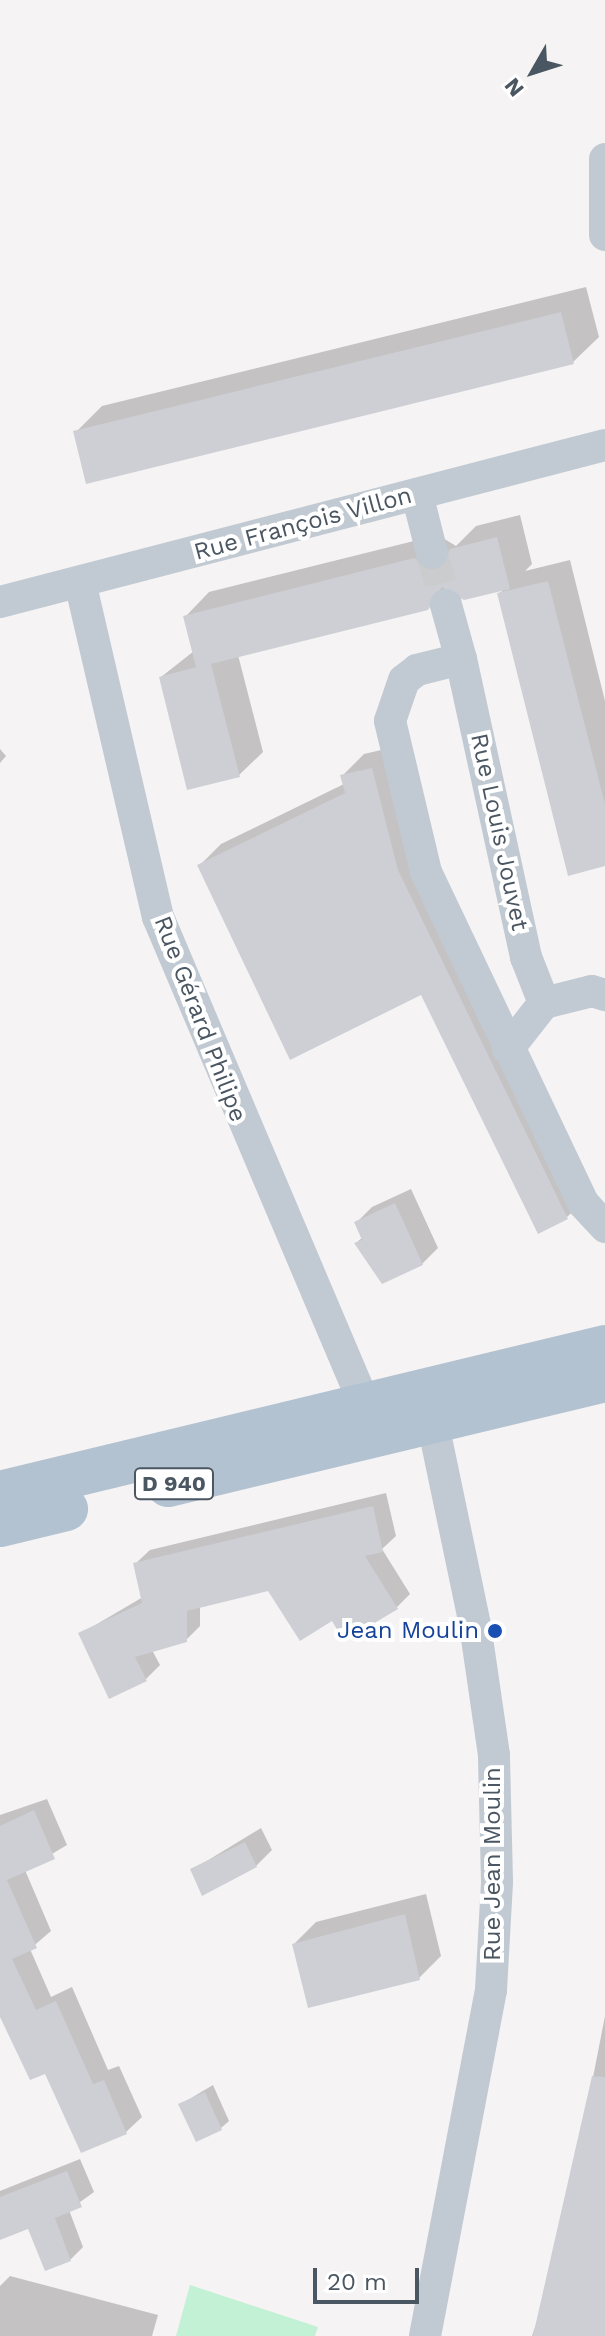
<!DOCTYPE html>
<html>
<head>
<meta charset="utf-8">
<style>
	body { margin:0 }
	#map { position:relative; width:605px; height:2336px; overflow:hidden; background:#f5f3f3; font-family:"Work Sans",sans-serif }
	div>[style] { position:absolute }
	.green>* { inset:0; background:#c3f1d5 }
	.shadow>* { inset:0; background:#0003 }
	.building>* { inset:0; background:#cdcfd5 }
	.street-tunnel>* { height:32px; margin-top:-16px; transform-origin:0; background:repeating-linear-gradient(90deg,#caccce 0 32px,transparent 0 48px) }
	.street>* { height:32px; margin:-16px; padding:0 16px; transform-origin:16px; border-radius:16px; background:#c1cad2 }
	.primary>* { height:44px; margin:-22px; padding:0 22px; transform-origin:22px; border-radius:22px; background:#b3c2d1 }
	.dots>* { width:22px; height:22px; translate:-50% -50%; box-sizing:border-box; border:4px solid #fff; border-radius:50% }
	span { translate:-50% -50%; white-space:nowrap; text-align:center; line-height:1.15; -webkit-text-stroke:8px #fff; paint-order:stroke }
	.shield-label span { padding:2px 6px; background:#fff; border:2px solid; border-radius:6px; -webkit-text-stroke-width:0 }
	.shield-label { font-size:22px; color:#4a5661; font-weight:700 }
	.street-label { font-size:24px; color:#4a5661 }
	.transit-label { font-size:24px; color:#164399 }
	.right { translate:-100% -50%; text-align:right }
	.north { position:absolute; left:493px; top:32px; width:80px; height:80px; -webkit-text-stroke:6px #fff; paint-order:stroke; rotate:231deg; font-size:22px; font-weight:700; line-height:32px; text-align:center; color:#4a5661 }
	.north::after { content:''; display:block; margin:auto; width:28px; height:36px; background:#4a5661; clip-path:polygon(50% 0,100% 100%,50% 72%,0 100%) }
	.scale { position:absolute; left:313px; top:2268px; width:106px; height:36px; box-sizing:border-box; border:4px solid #4a5661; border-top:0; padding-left:10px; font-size:24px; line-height:28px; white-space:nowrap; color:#4a5661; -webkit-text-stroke:6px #fff; paint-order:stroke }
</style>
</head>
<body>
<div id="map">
	<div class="green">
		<i style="clip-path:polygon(190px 2285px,318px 2327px,315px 2336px,176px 2336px)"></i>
	</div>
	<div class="shadow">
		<i style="clip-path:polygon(586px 287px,599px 337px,573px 362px,76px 432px,102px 406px)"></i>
		<i style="clip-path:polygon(520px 515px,532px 564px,525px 571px,570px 560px,605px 701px,605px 864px,499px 594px,504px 589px,447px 587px,427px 608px,238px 655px,263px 752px,239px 775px,161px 677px,194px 651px,186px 616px,209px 592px,438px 535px,456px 546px,476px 526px)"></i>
		<i style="clip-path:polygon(394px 747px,419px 848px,589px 1196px,567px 1217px,422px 993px,199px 866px,221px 844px,344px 784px,342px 776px,364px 754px)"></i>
		<i style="clip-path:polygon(0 749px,6px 756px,0 763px)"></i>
		<i style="clip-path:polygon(411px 1189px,438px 1248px,422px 1264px,356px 1243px,363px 1237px,356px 1223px,372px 1207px)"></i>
		<i style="clip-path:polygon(386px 1493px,396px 1536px,382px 1549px,410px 1594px,396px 1608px,333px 1619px,269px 1589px,200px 1605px,200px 1626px,186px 1640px,152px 1650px,160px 1665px,146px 1679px,80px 1634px,143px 1597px,135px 1564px,150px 1550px)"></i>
		<i style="clip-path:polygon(47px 1799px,67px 1845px,25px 1870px,51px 1931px,30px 1949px,51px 1997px,72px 1987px,108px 2070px,119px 2066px,142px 2117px,126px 2132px,82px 2150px,46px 2071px,0 2012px,0 1815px)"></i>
		<i style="clip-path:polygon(261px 1828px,272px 1850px,256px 1866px,192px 1870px)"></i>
		<i style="clip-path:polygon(426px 1894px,441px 1956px,419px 1978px,294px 1944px,316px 1922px)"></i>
		<i style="clip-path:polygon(605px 2016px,605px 2336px,532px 2336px,557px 2261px)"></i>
		<i style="clip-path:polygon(213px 2085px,229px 2121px,221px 2128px,181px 2104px)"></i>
		<i style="clip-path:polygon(80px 2159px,94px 2192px,69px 2210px,83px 2247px,70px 2260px,29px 2226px,0 2237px,0 2191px)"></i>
		<i style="clip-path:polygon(10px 2276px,158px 2315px,152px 2336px,0 2336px,0 2286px)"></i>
	</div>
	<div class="building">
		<i style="clip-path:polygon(561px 312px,574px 364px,86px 484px,73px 431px)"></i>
		<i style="clip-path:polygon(497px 537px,510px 589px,464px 600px,442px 587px,428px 610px,211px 664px,240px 777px,187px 790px,159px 677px,196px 667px,183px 616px,414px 558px,436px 572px,450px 549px)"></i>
		<i style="clip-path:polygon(548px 581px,605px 804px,605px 866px,568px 876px,497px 593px)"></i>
		<i style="clip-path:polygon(372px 768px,398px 870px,568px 1219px,538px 1234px,421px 995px,290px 1060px,197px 865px,345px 793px,340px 775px)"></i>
		<i style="clip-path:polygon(395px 1203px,423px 1265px,382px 1284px,354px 1243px,362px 1240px,354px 1222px)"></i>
		<i style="clip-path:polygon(373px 1506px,383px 1552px,365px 1556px,398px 1609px,344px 1641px,332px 1621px,300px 1641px,268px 1591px,187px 1611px,187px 1642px,135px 1657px,147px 1681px,109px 1699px,78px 1633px,142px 1603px,133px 1563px)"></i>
		<i style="clip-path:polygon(34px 1810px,55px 1859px,7px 1880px,37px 1948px,12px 1959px,36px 2010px,56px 2001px,93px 2084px,104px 2080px,127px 2134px,81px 2153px,45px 2074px,30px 2080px,0 2017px,0 1826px)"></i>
		<i style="clip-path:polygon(245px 1842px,257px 1867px,202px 1896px,190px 1869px)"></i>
		<i style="clip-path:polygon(405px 1914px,420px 1980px,308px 2008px,292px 1944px)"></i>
		<i style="clip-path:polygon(592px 2076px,605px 2077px,605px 2336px,533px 2336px)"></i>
		<i style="clip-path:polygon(205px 2092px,222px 2130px,196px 2142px,178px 2104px)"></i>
		<i style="clip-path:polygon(67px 2171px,82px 2207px,55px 2218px,71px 2261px,45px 2271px,28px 2229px,0 2240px,0 2197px)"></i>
	</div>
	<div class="street-tunnel">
		<i style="left:432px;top:553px;width:54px;rotate:74.9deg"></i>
	</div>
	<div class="street">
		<i style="left:605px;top:159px;width:76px;rotate:90deg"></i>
		<i style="left:417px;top:494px;width:61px;rotate:75.7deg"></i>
		<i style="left:80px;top:582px;width:344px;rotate:76.9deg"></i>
		<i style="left:158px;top:917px;width:548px;rotate:67.03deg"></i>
		<i style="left:0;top:602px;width:625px;rotate:-14.55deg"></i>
		<i style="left:446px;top:605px;width:56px;rotate:74.5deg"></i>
		<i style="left:544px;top:1003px;width:49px;rotate:-111.4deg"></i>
		<i style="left:526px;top:957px;width:305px;rotate:-102.3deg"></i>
		<i style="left:461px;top:659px;width:45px;rotate:166deg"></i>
		<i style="left:417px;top:670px;width:16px;rotate:142deg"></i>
		<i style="left:404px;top:680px;width:43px;rotate:108.9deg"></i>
		<i style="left:390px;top:721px;width:155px;rotate:76.6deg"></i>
		<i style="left:426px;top:872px;width:366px;rotate:64.6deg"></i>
		<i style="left:583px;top:1203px;width:33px;rotate:47deg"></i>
		<i style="left:508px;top:1049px;width:58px;rotate:-52deg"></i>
		<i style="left:544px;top:1003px;width:49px;rotate:-14deg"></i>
		<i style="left:592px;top:991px;width:14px;rotate:17deg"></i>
		<i style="left:425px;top:2336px;width:352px;rotate:-79.2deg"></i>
		<i style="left:491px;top:1990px;width:109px;rotate:-86.8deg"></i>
		<i style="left:497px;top:1881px;width:126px;rotate:-91.4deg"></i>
		<i style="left:494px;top:1755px;width:131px;rotate:-98.3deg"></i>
		<i style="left:475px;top:1625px;width:230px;rotate:-101.8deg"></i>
	</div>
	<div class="primary">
		<i style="left:168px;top:1485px;width:449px;rotate:-13.5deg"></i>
		<i style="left:0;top:1493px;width:622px;rotate:-13.57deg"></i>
		<i style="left:0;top:1525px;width:68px;rotate:-13.6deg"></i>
	</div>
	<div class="dots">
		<i style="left:495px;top:1631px;background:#1a4fb4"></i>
	</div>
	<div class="shield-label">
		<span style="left:174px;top:1484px">D 940</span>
	</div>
	<div class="street-label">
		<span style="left:303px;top:524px;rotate:-15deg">Rue François Villon</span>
		<span style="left:499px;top:832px;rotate:78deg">Rue Louis Jouvet</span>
		<span style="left:200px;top:1019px;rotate:69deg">Rue Gérard Philipe</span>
		<span style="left:493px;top:1864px;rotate:-90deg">Rue Jean Moulin</span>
	</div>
	<div class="transit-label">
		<span class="right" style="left:479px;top:1631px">Jean Moulin</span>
	</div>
	<div class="north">N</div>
	<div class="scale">20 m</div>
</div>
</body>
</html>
